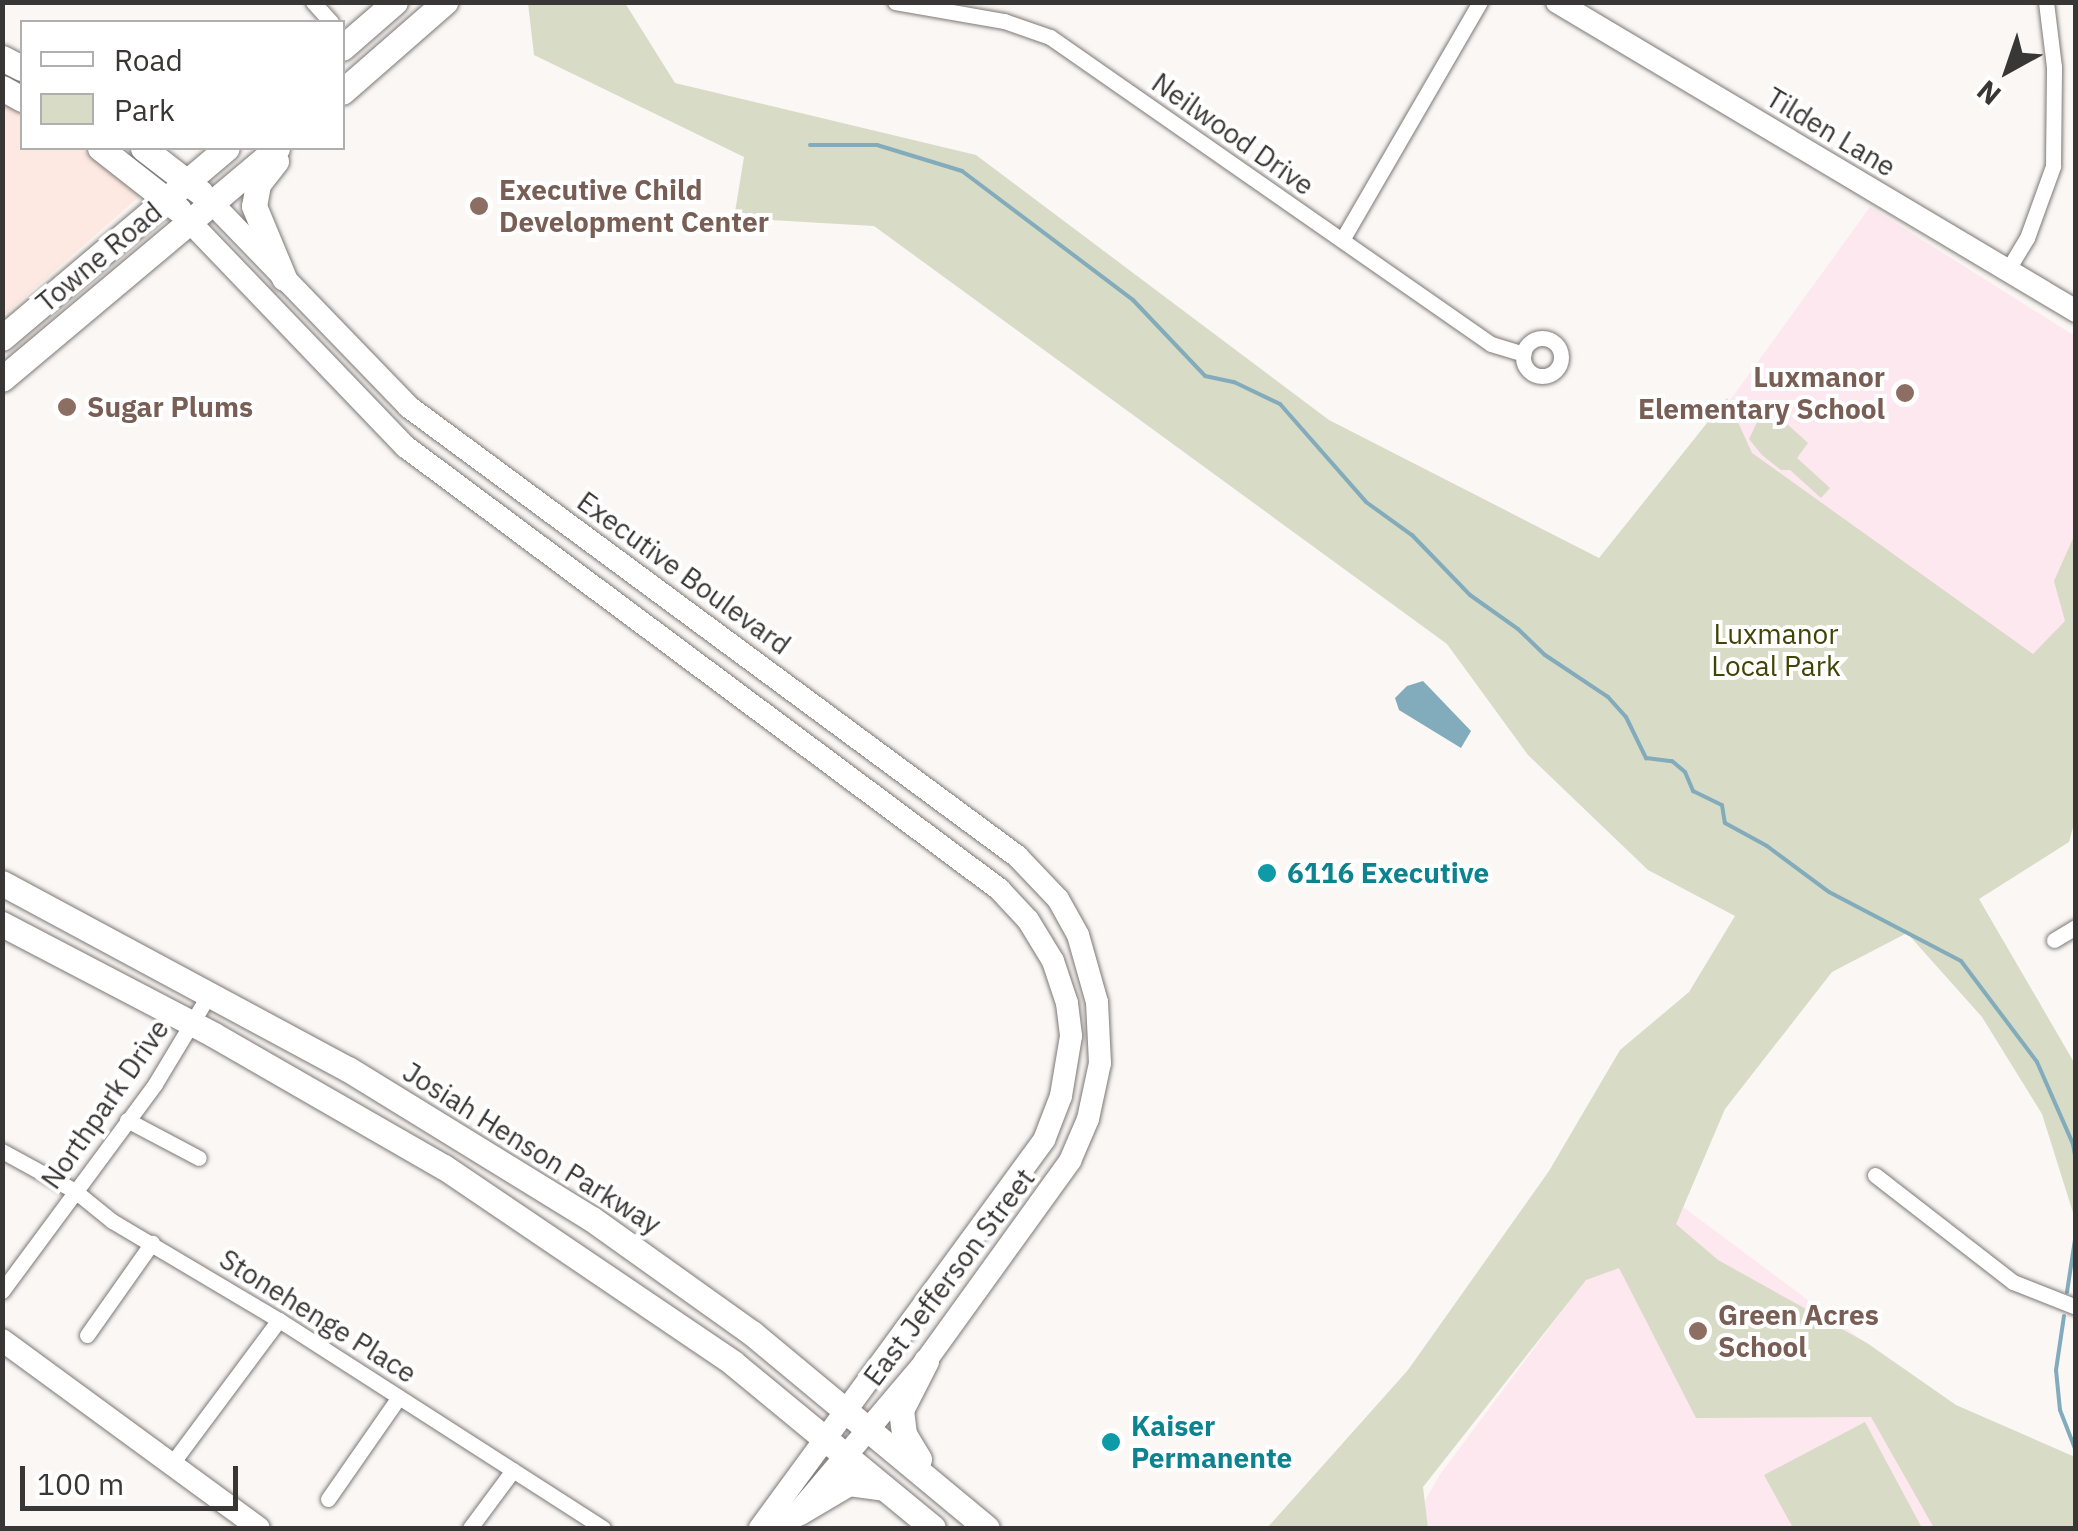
<!DOCTYPE html>
<html>
<head>
<meta charset="utf-8">
<style>
	body { margin:0 }
	#map { position:relative; width:2078px; height:1531px; overflow:hidden; background:#fbf7f4; font-family:"IBM Plex Sans",sans-serif }
	div>[style] { position:absolute }
	.commercial>* { inset:0; background:#fde9e1 }
	.education>* { inset:0; background:#fce8ee }
	.green>* { inset:0; background:#d8dbc5 }
	.water>* { inset:0; background:#82abbb }
	.stream>* { height:4px; margin:-2px; padding:0 2px; transform-origin:2px; border-radius:2px; background:#82abbb }
	.roads { filter:drop-shadow(0 0 2px #7c7876) drop-shadow(0 0 2px #7c7876) }
	.street>* { height:15px; margin:-7.5px; padding:0 7.5px; transform-origin:7.5px; border-radius:7.5px; background:#fff }
	.street>.ring { margin:-7.5px; padding:0; box-sizing:content-box; background:none; border:15px solid #fff; border-radius:50% }
	.secondary>* { height:22px; margin:-11px; padding:0 11px; transform-origin:11px; border-radius:11px; background:#fff }
	.primary>* { height:25px; margin:-12.5px; padding:0 12.5px; transform-origin:12.5px; border-radius:12.5px; background:#fff }
	.dots>* { width:28px; height:28px; translate:-50% -50%; box-sizing:border-box; border:5px solid #fff; border-radius:50% }
	span { translate:-50% -50%; white-space:nowrap; text-align:center; line-height:1.15; -webkit-text-stroke:8px #fff; paint-order:stroke }
	.street-label { font-size:28px; color:#393736 }
	.education-label { font-size:28px; color:#785e54; font-weight:700 }
	.left { translate:0 -50%; text-align:left }
	.right { translate:-100% -50%; text-align:right }
	.park-label { font-size:28px; color:#414404 }
	.culture-label { font-size:28px; color:#0d838f; font-weight:700 }
	.frame { position:absolute; inset:0; border:5px solid #393736; pointer-events:none }
	.legend { position:absolute; left:20px; top:20px; width:325px; height:130px; box-sizing:border-box; background:#fff; border:2px solid #b0afaf; margin:0; padding:12px 18px; list-style:none; font-size:30px; color:#393736 }
	.legend li { display:flex; align-items:center; gap:20px; height:50px }
	.legend b { width:50px; border:2px solid #b0afaf }
	.north { position:absolute; left:1958px; top:20px; width:100px; height:100px; -webkit-text-stroke:8px #fff; paint-order:stroke; rotate:220deg; font-size:28px; font-weight:700; line-height:40px; text-align:center; color:#393736 }
	.north::after { content:''; display:block; margin:auto; width:35px; height:45px; background:#393736; clip-path:polygon(50% 0,100% 100%,50% 72%,0 100%) }
	.scale { position:absolute; left:20px; top:1466px; width:218px; height:45px; box-sizing:border-box; border:5px solid #393736; border-top:0; padding-left:12px; font-size:30px; line-height:35px; white-space:nowrap; color:#393736; -webkit-text-stroke:8px #fff; paint-order:stroke }
</style>
</head>
<body>
<div id="map">
	<div class="commercial">
		<i style="clip-path:polygon(3px 103px,22px 112px,22px 148px,80px 148px,141px 195px,3px 316px)"></i>
	</div>
	<div class="education">
		<i style="clip-path:polygon(1870px 207px,2075px 336px,2075px 654px,2063px 670px,1824px 545px,1694px 450px)"></i>
		<i style="clip-path:polygon(1655px 1186px,2076px 1500px,2075px 1528px,1410px 1528px,1439px 1476px)"></i>
	</div>
	<div class="green">
		<i style="clip-path:polygon(528px 3px,625px 3px,675px 83px,976px 155px,1329px 420px,1599px 558px,1727px 398px,1752px 453px,2033px 654px,2065px 621px,2054px 581px,2075px 534px,2075px 820px,2069px 842px,1979px 899px,2075px 1064px,2075px 1219px,2042px 1114px,1982px 1017px,1907px 933px,1832px 972px,1725px 1109px,1676px 1224px,1718px 1260px,1867px 1343px,1956px 1405px,2075px 1457px,2075px 1528px,1934px 1528px,1871px 1417px,1696px 1418px,1619px 1268px,1586px 1280px,1423px 1487px,1428px 1528px,1267px 1528px,1408px 1370px,1549px 1171px,1620px 1050px,1689px 992px,1735px 916px,1648px 870px,1528px 755px,1447px 644px,874px 226px,734px 218px,744px 157px,534px 55px)"></i>
		<i style="clip-path:polygon(1761px 414px,1778px 427px,1786px 423px,1808px 443px,1797px 458px,1830px 488px,1821px 498px,1790px 470px,1781px 470px,1762px 455px,1749px 439px)"></i>
		<i style="clip-path:polygon(1865px 1422px,1922px 1528px,1793px 1528px,1764px 1475px)"></i>
	</div>
	<div class="water">
		<i style="clip-path:polygon(1423px 681px,1471px 731px,1461px 748px,1399px 710px,1395px 698px,1407px 686px)"></i>
	</div>
	<div class="stream">
		<i style="left:810px;top:145px;width:67px"></i>
		<i style="left:877px;top:145px;width:89px;rotate:17deg"></i>
		<i style="left:962px;top:171px;width:214px;rotate:37deg"></i>
		<i style="left:1133px;top:300px;width:105px;rotate:46.5deg"></i>
		<i style="left:1205px;top:376px;width:30px;rotate:12deg"></i>
		<i style="left:1234px;top:382px;width:51px;rotate:25.6deg"></i>
		<i style="left:1280px;top:404px;width:130px;rotate:48.7deg"></i>
		<i style="left:1366px;top:502px;width:57px;rotate:35.7deg"></i>
		<i style="left:1412px;top:535px;width:83px;rotate:46deg"></i>
		<i style="left:1470px;top:595px;width:59px;rotate:35.3deg"></i>
		<i style="left:1518px;top:629px;width:37px;rotate:44deg"></i>
		<i style="left:1545px;top:655px;width:76px;rotate:33.7deg"></i>
		<i style="left:1608px;top:697px;width:27px;rotate:48deg"></i>
		<i style="left:1626px;top:717px;width:46px;rotate:64deg"></i>
		<i style="left:1646px;top:758px;width:26px;rotate:7deg"></i>
		<i style="left:1672px;top:761px;width:17px;rotate:40deg"></i>
		<i style="left:1685px;top:772px;width:21px;rotate:67deg"></i>
		<i style="left:1693px;top:791px;width:32px;rotate:26deg"></i>
		<i style="left:1722px;top:805px;width:18px;rotate:81deg"></i>
		<i style="left:1725px;top:823px;width:48px;rotate:28.7deg"></i>
		<i style="left:1767px;top:846px;width:77px;rotate:36.6deg"></i>
		<i style="left:1829px;top:892px;width:149px;rotate:27.6deg"></i>
		<i style="left:1961px;top:961px;width:126px;rotate:53deg"></i>
		<i style="left:2037px;top:1062px;width:90px;rotate:66.3deg"></i>
		<i style="left:2073px;top:1144px;width:17px;rotate:80deg"></i>
		<i style="left:2067px;top:1292px;width:60px;rotate:-81.3deg"></i>
		<i style="left:2064px;top:1316px;width:55px;rotate:98.4deg"></i>
		<i style="left:2056px;top:1370px;width:40px;rotate:84.3deg"></i>
		<i style="left:2060px;top:1410px;width:44px;rotate:68.7deg"></i>
	</div>
	<div class="roads">
		<div class="street">
			<i style="left:313px;top:2px;width:27px;rotate:48deg"></i>
			<i style="left:895px;top:2px;width:111px;rotate:9.9deg"></i>
			<i style="left:1004px;top:21px;width:49px;rotate:19.2deg"></i>
			<i style="left:1050px;top:37px;width:537px;rotate:34.84deg"></i>
			<i style="left:1491px;top:344px;width:34px;rotate:17deg"></i>
			<i style="left:1342px;top:240px;width:275px;rotate:-59.9deg"></i>
			<i style="left:2007px;top:271px;width:39px;rotate:-59deg"></i>
			<i style="left:2027px;top:238px;width:77px;rotate:-70.1deg"></i>
			<i style="left:2053px;top:166px;width:99px;rotate:-89.4deg"></i>
			<i style="left:2054px;top:67px;width:65px;rotate:-97deg"></i>
			<i class="ring" style="left:1523px;top:338px;width:23px;height:23px"></i>
			<i style="left:2054px;top:940px;width:26px;rotate:-31deg"></i>
			<i style="left:127px;top:1120px;width:81px;rotate:27.8deg"></i>
			<i style="left:2px;top:1151px;width:83px;rotate:28.7deg"></i>
			<i style="left:75px;top:1191px;width:48px;rotate:39deg"></i>
			<i style="left:112px;top:1221px;width:194px;rotate:30.7deg"></i>
			<i style="left:279px;top:1320px;width:385px;rotate:32.7deg"></i>
			<i style="left:1875px;top:1175px;width:175px;rotate:37.8deg"></i>
			<i style="left:2013px;top:1282px;width:68px;rotate:21.6deg"></i>
			<i style="left:2px;top:1291px;width:257px;rotate:-53.5deg"></i>
			<i style="left:155px;top:1084px;width:106px;rotate:-58.9deg"></i>
			<i style="left:87px;top:1335px;width:113px;rotate:-54.8deg"></i>
			<i style="left:173px;top:1462px;width:177px;rotate:-53.3deg"></i>
			<i style="left:328px;top:1499px;width:124px;rotate:-55.2deg"></i>
			<i style="left:470px;top:1528px;width:72px;rotate:-53.4deg"></i>
		</div>
		<div class="secondary">
			<i style="left:1557px;top:2px;width:604px;rotate:30.77deg"></i>
			<i style="left:212px;top:203px;width:284px;rotate:46deg"></i>
			<i style="left:409px;top:407px;width:756px;rotate:36.45deg"></i>
			<i style="left:1017px;top:856px;width:59px;rotate:46.4deg"></i>
			<i style="left:1058px;top:899px;width:41px;rotate:60.9deg"></i>
			<i style="left:1078px;top:935px;width:70px;rotate:74.2deg"></i>
			<i style="left:1097px;top:1002px;width:61px;rotate:87.2deg"></i>
			<i style="left:1100px;top:1063px;width:57px;rotate:102.1deg"></i>
			<i style="left:1088px;top:1119px;width:46px;rotate:113.2deg"></i>
			<i style="left:1070px;top:1161px;width:246px;rotate:125.8deg"></i>
			<i style="left:926px;top:1361px;width:219px;rotate:130.2deg"></i>
			<i style="left:189px;top:221px;width:313px;rotate:46.2deg"></i>
			<i style="left:406px;top:447px;width:740px;rotate:36.7deg"></i>
			<i style="left:999px;top:889px;width:42px;rotate:46.9deg"></i>
			<i style="left:1028px;top:920px;width:48px;rotate:58.6deg"></i>
			<i style="left:1053px;top:961px;width:44px;rotate:71.6deg"></i>
			<i style="left:1067px;top:1003px;width:33px;rotate:83deg"></i>
			<i style="left:1071px;top:1036px;width:61px;rotate:99.5deg"></i>
			<i style="left:1061px;top:1096px;width:47px;rotate:111.1deg"></i>
			<i style="left:1044px;top:1140px;width:481px;rotate:126.2deg"></i>
			<i style="left:2px;top:1340px;width:318px;rotate:36.2deg"></i>
		</div>
		<div class="primary">
			<i style="left:342px;top:48px;width:70px;rotate:-41deg"></i>
			<i style="left:2px;top:58px;width:22px;rotate:27deg"></i>
			<i style="left:2px;top:88px;width:23px;rotate:29deg"></i>
			<i style="left:342px;top:92px;width:137px;rotate:-41.1deg"></i>
			<i style="left:100px;top:148px;width:100px;rotate:38.1deg"></i>
			<i style="left:143px;top:148px;width:73px;rotate:37.8deg"></i>
			<i style="left:276px;top:161px;width:29px;rotate:128deg"></i>
			<i style="left:258px;top:184px;width:22px;rotate:100deg"></i>
			<i style="left:254px;top:206px;width:78px;rotate:67.4deg"></i>
			<i style="left:2px;top:338px;width:294px;rotate:-40.2deg"></i>
			<i style="left:2px;top:379px;width:359px;rotate:-40deg"></i>
			<i style="left:2px;top:883px;width:393px;rotate:28.3deg"></i>
			<i style="left:348px;top:1069px;width:286px;rotate:31.6deg"></i>
			<i style="left:592px;top:1219px;width:196px;rotate:35.5deg"></i>
			<i style="left:752px;top:1333px;width:305px;rotate:39.7deg"></i>
			<i style="left:2px;top:924px;width:239px;rotate:27.6deg"></i>
			<i style="left:214px;top:1035px;width:265px;rotate:29.9deg"></i>
			<i style="left:444px;top:1167px;width:349px;rotate:34.1deg"></i>
			<i style="left:733px;top:1363px;width:259px;rotate:39.5deg"></i>
			<i style="left:919px;top:1459px;width:29px;rotate:-121deg"></i>
			<i style="left:904px;top:1434px;width:24px;rotate:-97deg"></i>
			<i style="left:901px;top:1410px;width:55px;rotate:-63deg"></i>
			<i style="left:798px;top:1513px;width:59px;rotate:-30.5deg"></i>
			<i style="left:849px;top:1483px;width:35px;rotate:8deg"></i>
		</div>
	</div>
	<div class="dots">
		<i style="left:479px;top:206px;background:#8d6e63"></i>
		<i style="left:1905px;top:393px;background:#8d6e63"></i>
		<i style="left:67px;top:407px;background:#8d6e63"></i>
		<i style="left:1267px;top:873px;background:#0f9aa8"></i>
		<i style="left:1698px;top:1331px;background:#8d6e63"></i>
		<i style="left:1111px;top:1442px;background:#0f9aa8"></i>
	</div>
	<div class="street-label">
		<span style="left:1831px;top:132px;rotate:31deg">Tilden Lane</span>
		<span style="left:1233px;top:134px;rotate:35deg">Neilwood Drive</span>
		<span style="left:99px;top:257px;rotate:-40deg">Towne Road</span>
		<span style="left:684px;top:573px;rotate:36deg">Executive Boulevard</span>
		<span style="left:105px;top:1104px;rotate:-55deg">Northpark Drive</span>
		<span style="left:532px;top:1148px;rotate:32deg">Josiah Henson Parkway</span>
		<span style="left:949px;top:1277px;rotate:-53deg">East Jefferson Street</span>
		<span style="left:318px;top:1316px;rotate:32deg">Stonehenge Place</span>
	</div>
	<div class="education-label">
		<span class="left" style="left:499px;top:206px">Executive Child<br>Development Center</span>
		<span class="right" style="left:1885px;top:393px">Luxmanor<br>Elementary School</span>
		<span class="left" style="left:87px;top:407px">Sugar Plums</span>
		<span class="left" style="left:1718px;top:1331px">Green Acres<br>School</span>
	</div>
	<div class="park-label">
		<span style="left:1776px;top:650px">Luxmanor<br>Local Park</span>
	</div>
	<div class="culture-label">
		<span class="left" style="left:1287px;top:873px">6116 Executive</span>
		<span class="left" style="left:1131px;top:1442px">Kaiser<br>Permanente</span>
	</div>
	<div class="frame"></div>
	<ul class="legend">
	<li><b style="height:12px;background:#fff"></b>Road</li>
	<li><b style="height:28px;background:#d8dbc5"></b>Park</li>
	</ul>
	<div class="north">N</div>
	<div class="scale">100 m</div>
</div>
</body>
</html>
